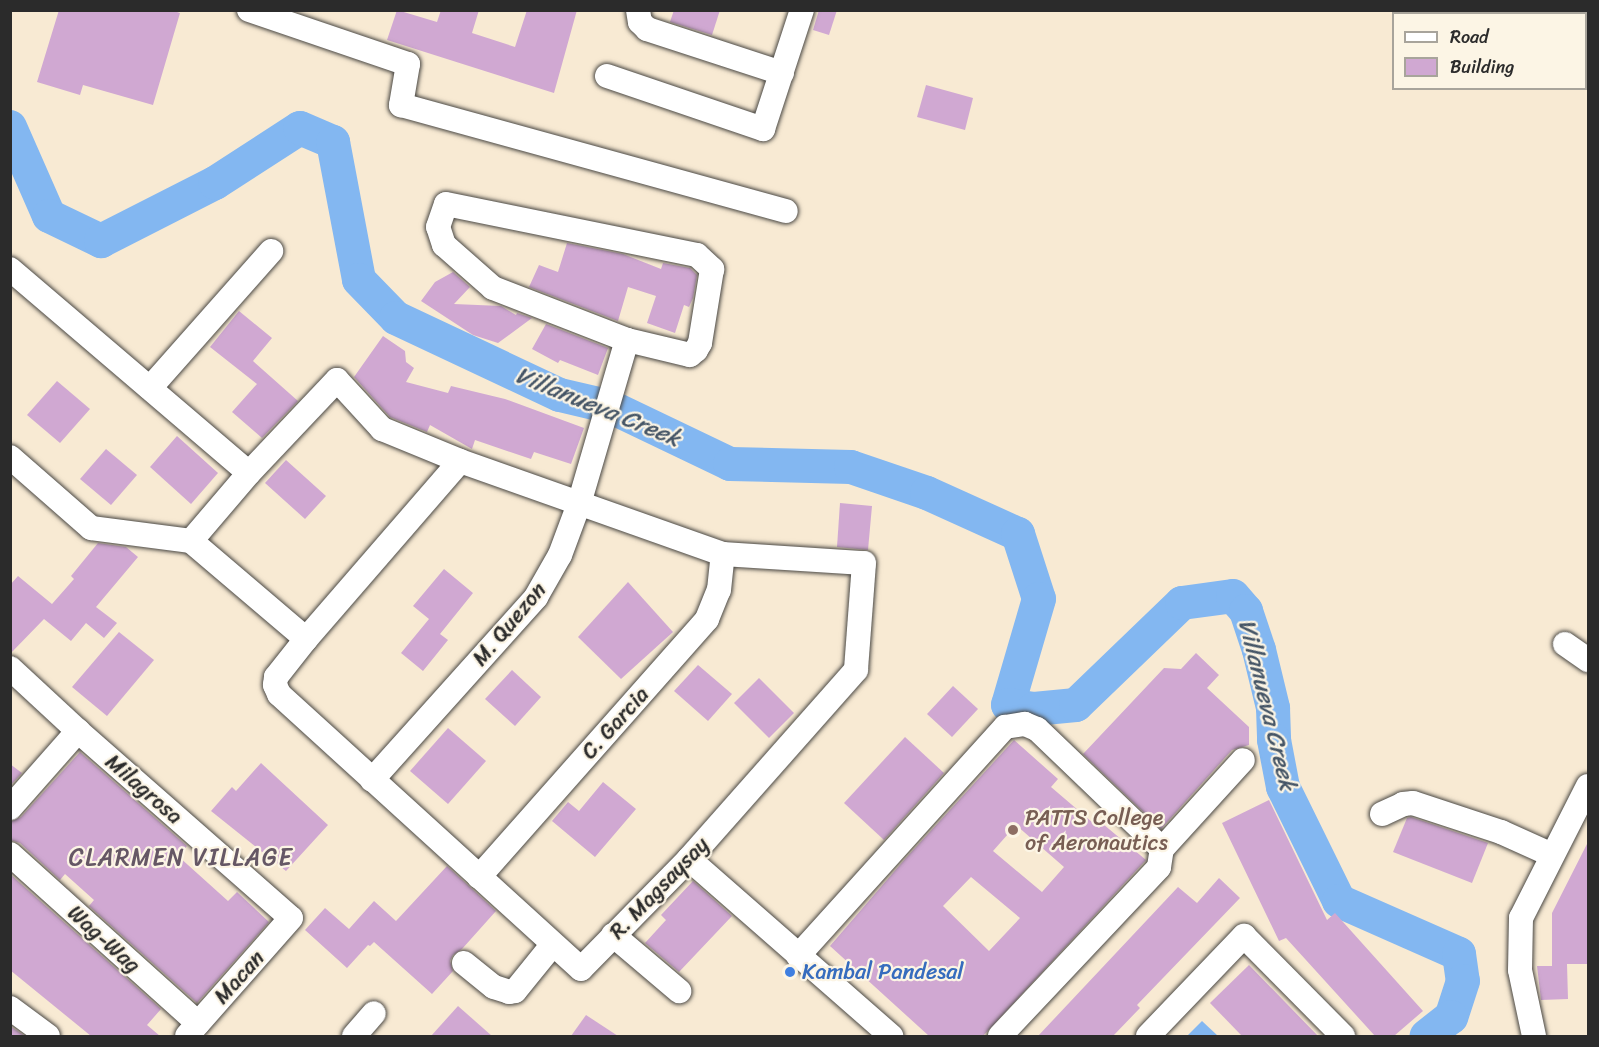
<!DOCTYPE html>
<html>
<head>
<meta charset="utf-8">
<style>
	body { margin:0 }
	#map { position:relative; width:1599px; height:1047px; overflow:hidden; background:#f8ead3; font-family:Sriracha,sans-serif }
	div>[style] { position:absolute }
	.water>* { inset:0; background:#83b7f1 }
	.river>* { height:34px; margin:-17px; padding:0 17px; transform-origin:17px; border-radius:17px; background:#83b7f1 }
	.building>* { inset:0; background:#d0a8d2 }
	.path>* { height:4px; margin-top:-2px; transform-origin:0; background:repeating-linear-gradient(90deg,#4a4844 0 4.5px,transparent 0 9px) }
	.roads { filter:drop-shadow(0 0 2px #4a4844) drop-shadow(0 0 2px #4a4844) }
	.minor>* { height:24px; margin:-12px; padding:0 12px; transform-origin:12px; border-radius:12px; background:#fff }
	.dots>* { width:16px; height:16px; translate:-50% -50%; box-sizing:border-box; border:3px solid #fcf5e5; border-radius:50% }
	span { translate:-50% -50%; white-space:nowrap; text-align:center; line-height:1.15; -webkit-text-stroke:4.5px #fcf5e5; paint-order:stroke }
	.street-label { font-size:22px; color:#2b2b2b }
	.education-label { font-size:22px; color:#785e54 }
	.left { translate:0 -50%; text-align:left }
	.shop-label { font-size:22px; color:#366cbe }
	.water-label { font-size:24px; color:#455566; font-style:italic }
	.neighbourhood-label { font-size:24px; color:#655765; letter-spacing:1.5px }
	.frame { position:absolute; inset:0; border:12px solid #2b2b2b; pointer-events:none }
	.legend { position:absolute; left:1392px; top:12px; width:195px; height:78px; box-sizing:border-box; background:#fcf5e5; border:2px solid #a8a49b; margin:0; padding:8px 10px; list-style:none; font-size:18px; color:#2b2b2b }
	.legend li { display:flex; align-items:center; gap:12px; height:30px }
	.legend b { width:30px; border:2px solid #a8a49b }
</style>
</head>
<body>
<div id="map">
	<div class="water">
		<i style="clip-path:polygon(1202px 1021px,1218px 1036px,1187px 1036px)"></i>
	</div>
	<div class="river">
		<i style="left:10px;top:127px;width:97px;rotate:66.3deg"></i>
		<i style="left:49px;top:216px;width:58px;rotate:25.7deg"></i>
		<i style="left:101px;top:241px;width:128px;rotate:-27deg"></i>
		<i style="left:215px;top:183px;width:101px;rotate:-32.9deg"></i>
		<i style="left:300px;top:128px;width:36px;rotate:23deg"></i>
		<i style="left:333px;top:142px;width:140px;rotate:79.3deg"></i>
		<i style="left:359px;top:280px;width:53px;rotate:45.8deg"></i>
		<i style="left:396px;top:318px;width:181px;rotate:25.2deg"></i>
		<i style="left:560px;top:395px;width:52px;rotate:13.2deg"></i>
		<i style="left:611px;top:407px;width:132px;rotate:25.6deg"></i>
		<i style="left:730px;top:464px;width:121px;rotate:1.4deg"></i>
		<i style="left:851px;top:467px;width:80px;rotate:18.9deg"></i>
		<i style="left:927px;top:493px;width:100px;rotate:24.3deg"></i>
		<i style="left:1018px;top:534px;width:68px;rotate:72.1deg"></i>
		<i style="left:1039px;top:599px;width:110px;rotate:106.3deg"></i>
		<i style="left:1008px;top:705px;width:26px;rotate:9deg"></i>
		<i style="left:1034px;top:709px;width:42px;rotate:-5.4deg"></i>
		<i style="left:1076px;top:705px;width:147px;rotate:-43.9deg"></i>
		<i style="left:1182px;top:603px;width:51px;rotate:-7.8deg"></i>
		<i style="left:1233px;top:596px;width:20px;rotate:49deg"></i>
		<i style="left:1246px;top:611px;width:41px;rotate:71.6deg"></i>
		<i style="left:1259px;top:650px;width:60px;rotate:76.4deg"></i>
		<i style="left:1273px;top:708px;width:32px;rotate:88deg"></i>
		<i style="left:1274px;top:740px;width:48px;rotate:79.2deg"></i>
		<i style="left:1283px;top:787px;width:127px;rotate:63.8deg"></i>
		<i style="left:1339px;top:901px;width:131px;rotate:23.8deg"></i>
		<i style="left:1459px;top:954px;width:27px;rotate:82deg"></i>
		<i style="left:1463px;top:981px;width:38px;rotate:108deg"></i>
		<i style="left:1451px;top:1017px;width:31px;rotate:142deg"></i>
	</div>
	<div class="building">
		<i style="clip-path:polygon(59px 10px,171px 10px,180px 13px,153px 105px,83px 85px,80px 95px,37px 82px)"></i>
		<i style="clip-path:polygon(397px 10px,437px 22px,441px 10px,479px 10px,472px 33px,515px 47px,527px 10px,577px 10px,554px 93px,387px 40px)"></i>
		<i style="clip-path:polygon(674px 10px,720px 10px,712px 35px,670px 22px)"></i>
		<i style="clip-path:polygon(819px 10px,837px 10px,829px 35px,813px 30px)"></i>
		<i style="clip-path:polygon(926px 85px,973px 98px,965px 130px,917px 117px)"></i>
		<i style="clip-path:polygon(567px 243px,623px 254px,661px 269px,663px 263px,690px 268px,697px 275px,693px 298px,689px 307px,684px 305px,675px 333px,647px 323px,656px 296px,628px 287px,618px 321px,529px 287px,539px 265px,558px 272px)"></i>
		<i style="clip-path:polygon(453px 272px,470px 287px,454px 304px,501px 306px,516px 315px,517px 313px,532px 318px,498px 343px,473px 335px,421px 301px,435px 282px)"></i>
		<i style="clip-path:polygon(239px 311px,272px 338px,253px 361px,298px 401px,262px 438px,232px 412px,257px 384px,210px 347px)"></i>
		<i style="clip-path:polygon(546px 324px,608px 348px,598px 375px,560px 360px,558px 363px,532px 349px)"></i>
		<i style="clip-path:polygon(383px 336px,405px 351px,406px 362px,414px 368px,406px 382px,448px 393px,451px 386px,505px 399px,584px 428px,571px 464px,534px 452px,531px 459px,475px 440px,472px 449px,430px 425px,427px 432px,390px 417px,354px 377px)"></i>
		<i style="clip-path:polygon(57px 381px,90px 409px,60px 443px,27px 415px)"></i>
		<i style="clip-path:polygon(177px 436px,218px 473px,191px 504px,150px 467px)"></i>
		<i style="clip-path:polygon(106px 449px,137px 475px,111px 505px,80px 479px)"></i>
		<i style="clip-path:polygon(286px 460px,326px 496px,305px 519px,265px 483px)"></i>
		<i style="clip-path:polygon(840px 503px,872px 506px,868px 550px,837px 547px)"></i>
		<i style="clip-path:polygon(98px 543px,126px 547px,138px 557px,96px 607px,117px 623px,104px 638px,86px 623px,71px 641px,44px 619px,10px 654px,10px 585px,18px 576px,52px 604px,74px 579px,71px 576px)"></i>
		<i style="clip-path:polygon(444px 569px,473px 593px,440px 634px,448px 640px,423px 671px,401px 653px,429px 619px,413px 606px)"></i>
		<i style="clip-path:polygon(628px 582px,673px 632px,621px 679px,578px 637px)"></i>
		<i style="clip-path:polygon(119px 632px,154px 660px,107px 716px,72px 687px)"></i>
		<i style="clip-path:polygon(1196px 653px,1219px 675px,1207px 688px,1249px 727px,1249px 745px,1232px 750px,1161px 829px,1083px 754px,1164px 668px,1181px 669px)"></i>
		<i style="clip-path:polygon(698px 665px,732px 694px,708px 721px,674px 691px)"></i>
		<i style="clip-path:polygon(512px 670px,541px 697px,515px 726px,485px 699px)"></i>
		<i style="clip-path:polygon(759px 678px,794px 713px,769px 738px,734px 703px)"></i>
		<i style="clip-path:polygon(953px 686px,978px 709px,952px 737px,927px 714px)"></i>
		<i style="clip-path:polygon(448px 728px,486px 761px,448px 804px,410px 771px)"></i>
		<i style="clip-path:polygon(905px 737px,944px 773px,884px 840px,844px 803px)"></i>
		<i style="clip-path:polygon(evenodd,1014px 740px,1058px 779px,1051px 787px,1099px 828px,1103px 824px,1146px 860px,983px 1036px,929px 1036px,830px 946px,905px 859px,1014px 740px,1016px 825px,1064px 867px,1042px 892px,993px 851px,1016px 825px,1014px 740px,971px 877px,1020px 918px,989px 951px,943px 906px,971px 877px)"></i>
		<i style="clip-path:polygon(80px 752px,187px 846px,178px 856px,228px 901px,237px 892px,269px 922px,197px 1003px,89px 906px,94px 900px,65px 874px,60px 880px,20px 843px,10px 840px,10px 822px,21px 817px)"></i>
		<i style="clip-path:polygon(261px 763px,328px 825px,286px 871px,211px 811px,232px 787px,236px 791px)"></i>
		<i style="clip-path:polygon(10px 764px,22px 773px,10px 786px)"></i>
		<i style="clip-path:polygon(603px 782px,636px 809px,595px 857px,552px 821px,568px 802px,579px 811px)"></i>
		<i style="clip-path:polygon(1269px 800px,1327px 920px,1335px 913px,1423px 1011px,1394px 1036px,1375px 1036px,1286px 938px,1279px 941px,1222px 823px)"></i>
		<i style="clip-path:polygon(1411px 817px,1488px 843px,1472px 883px,1393px 852px,1407px 818px)"></i>
		<i style="clip-path:polygon(1588px 842px,1587px 964px,1567px 964px,1568px 999px,1541px 1000px,1537px 966px,1552px 966px,1552px 913px)"></i>
		<i style="clip-path:polygon(447px 866px,496px 911px,462px 949px,453px 955px,450px 961px,453px 971px,432px 994px,374px 942px,370px 946px,368px 945px,347px 968px,305px 930px,325px 908px,349px 929px,374px 901px,396px 921px)"></i>
		<i style="clip-path:polygon(10px 874px,161px 1009px,147px 1025px,160px 1036px,91px 1036px,10px 970px)"></i>
		<i style="clip-path:polygon(1219px 878px,1240px 898px,1137px 1005px,1140px 1008px,1113px 1036px,1038px 1036px,1178px 887px,1197px 903px)"></i>
		<i style="clip-path:polygon(693px 881px,732px 916px,679px 972px,645px 943px,666px 920px,661px 915px)"></i>
		<i style="clip-path:polygon(1249px 965px,1318px 1036px,1242px 1036px,1210px 1003px)"></i>
		<i style="clip-path:polygon(458px 1006px,492px 1036px,431px 1036px)"></i>
		<i style="clip-path:polygon(586px 1015px,618px 1036px,571px 1036px)"></i>
		<i style="clip-path:polygon(10px 1026px,25px 1036px,10px 1036px)"></i>
	</div>
	<div class="path">
		<i style="left:1517px;top:10px;width:6px;rotate:45deg"></i>
	</div>
	<div class="roads">
		<div class="minor">
			<i style="left:249px;top:10px;width:168px;rotate:18.8deg"></i>
			<i style="left:408px;top:64px;width:42px;rotate:99.7deg"></i>
			<i style="left:401px;top:105px;width:399px;rotate:15.4deg"></i>
			<i style="left:638px;top:10px;width:12px;rotate:81deg"></i>
			<i style="left:640px;top:22px;width:10px;rotate:45deg"></i>
			<i style="left:647px;top:29px;width:142px;rotate:18.1deg"></i>
			<i style="left:607px;top:76px;width:165px;rotate:18.8deg"></i>
			<i style="left:763px;top:129px;width:125px;rotate:-71.9deg"></i>
			<i style="left:446px;top:204px;width:256px;rotate:11.5deg"></i>
			<i style="left:697px;top:255px;width:21px;rotate:43deg"></i>
			<i style="left:712px;top:269px;width:75px;rotate:99.2deg"></i>
			<i style="left:700px;top:343px;width:8px;rotate:120deg"></i>
			<i style="left:696px;top:350px;width:8px;rotate:140deg"></i>
			<i style="left:690px;top:355px;width:65px;rotate:-166.6deg"></i>
			<i style="left:627px;top:340px;width:144px;rotate:-158.8deg"></i>
			<i style="left:493px;top:288px;width:65px;rotate:-138.7deg"></i>
			<i style="left:444px;top:245px;width:19px;rotate:-108deg"></i>
			<i style="left:438px;top:227px;width:24px;rotate:-71deg"></i>
			<i style="left:10px;top:269px;width:314px;rotate:40.5deg"></i>
			<i style="left:150px;top:388px;width:183px;rotate:-48.5deg"></i>
			<i style="left:10px;top:457px;width:108px;rotate:41.2deg"></i>
			<i style="left:91px;top:528px;width:101px;rotate:7.4deg"></i>
			<i style="left:191px;top:541px;width:151px;rotate:40.4deg"></i>
			<i style="left:191px;top:541px;width:89px;rotate:-49.5deg"></i>
			<i style="left:249px;top:473px;width:128px;rotate:-46.6deg"></i>
			<i style="left:337px;top:380px;width:67px;rotate:47.4deg"></i>
			<i style="left:382px;top:429px;width:84px;rotate:22.3deg"></i>
			<i style="left:460px;top:461px;width:279px;rotate:19.5deg"></i>
			<i style="left:723px;top:554px;width:141px;rotate:3.7deg"></i>
			<i style="left:864px;top:563px;width:107px;rotate:94.3deg"></i>
			<i style="left:856px;top:670px;width:252px;rotate:131.5deg"></i>
			<i style="left:689px;top:859px;width:154px;rotate:134.5deg"></i>
			<i style="left:581px;top:969px;width:408px;rotate:-137.7deg"></i>
			<i style="left:279px;top:694px;width:10px;rotate:-114deg"></i>
			<i style="left:275px;top:685px;width:8px;rotate:-83deg"></i>
			<i style="left:276px;top:677px;width:48px;rotate:-51.7deg"></i>
			<i style="left:306px;top:639px;width:235px;rotate:-49.1deg"></i>
			<i style="left:1565px;top:644px;width:28px;rotate:35deg"></i>
			<i style="left:10px;top:668px;width:93px;rotate:42.8deg"></i>
			<i style="left:78px;top:731px;width:283px;rotate:41.3deg"></i>
			<i style="left:291px;top:918px;width:157px;rotate:131.4deg"></i>
			<i style="left:372px;top:780px;width:246px;rotate:-48.1deg"></i>
			<i style="left:536px;top:597px;width:48px;rotate:-60.3deg"></i>
			<i style="left:560px;top:555px;width:54px;rotate:-69.6deg"></i>
			<i style="left:579px;top:504px;width:171px;rotate:-73.7deg"></i>
			<i style="left:10px;top:808px;width:103px;rotate:-48.6deg"></i>
			<i style="left:1382px;top:814px;width:23px;rotate:-25deg"></i>
			<i style="left:1403px;top:804px;width:10px;rotate:-6deg"></i>
			<i style="left:1413px;top:803px;width:93px;rotate:18.2deg"></i>
			<i style="left:1501px;top:832px;width:56px;rotate:24.3deg"></i>
			<i style="left:10px;top:854px;width:253px;rotate:42deg"></i>
			<i style="left:689px;top:859px;width:269px;rotate:41.2deg"></i>
			<i style="left:479px;top:877px;width:344px;rotate:-48.5deg"></i>
			<i style="left:707px;top:619px;width:31px;rotate:-68deg"></i>
			<i style="left:719px;top:590px;width:36px;rotate:-84deg"></i>
			<i style="left:613px;top:935px;width:87px;rotate:40.3deg"></i>
			<i style="left:798px;top:956px;width:309px;rotate:-47.9deg"></i>
			<i style="left:1005px;top:727px;width:20px;rotate:-9deg"></i>
			<i style="left:1025px;top:724px;width:13px;rotate:23deg"></i>
			<i style="left:1037px;top:729px;width:173px;rotate:43.8deg"></i>
			<i style="left:464px;top:963px;width:38px;rotate:39deg"></i>
			<i style="left:494px;top:987px;width:16px;rotate:18deg"></i>
			<i style="left:509px;top:992px;width:6px;rotate:-9deg"></i>
			<i style="left:515px;top:991px;width:60px;rotate:-51deg"></i>
			<i style="left:10px;top:1008px;width:47px;rotate:36.4deg"></i>
			<i style="left:354px;top:1036px;width:30px;rotate:-49deg"></i>
			<i style="left:1000px;top:1036px;width:232px;rotate:-46.7deg"></i>
			<i style="left:1159px;top:867px;width:18px;rotate:-81deg"></i>
			<i style="left:1162px;top:849px;width:120px;rotate:-47.7deg"></i>
			<i style="left:1148px;top:1036px;width:139px;rotate:-46.2deg"></i>
			<i style="left:1244px;top:936px;width:141px;rotate:45.3deg"></i>
			<i style="left:1534px;top:1036px;width:67px;rotate:-102deg"></i>
			<i style="left:1520px;top:970px;width:52px;rotate:-88.9deg"></i>
			<i style="left:1521px;top:918px;width:148px;rotate:-63.1deg"></i>
		</div>
	</div>
	<div class="dots">
		<i style="left:1013px;top:830px;background:#8d6e63"></i>
		<i style="left:790px;top:972px;background:#3f7fe0"></i>
	</div>
	<div class="street-label">
		<span style="left:509px;top:624px;rotate:-50deg">M. Quezon</span>
		<span style="left:615px;top:723px;rotate:-48deg">C. Garcia</span>
		<span style="left:144px;top:789px;rotate:41deg">Milagrosa</span>
		<span style="left:659px;top:888px;rotate:-46deg">R. Magsaysay</span>
		<span style="left:104px;top:939px;rotate:42deg">Wag-Wag</span>
		<span style="left:239px;top:977px;rotate:-48deg">Macan</span>
	</div>
	<div class="education-label">
		<span class="left" style="left:1025px;top:830px">PATTS College<br>of Aeronautics</span>
	</div>
	<div class="shop-label">
		<span class="left" style="left:802px;top:972px">Kambal Pandesal</span>
	</div>
	<div class="water-label">
		<span style="left:598px;top:407px;rotate:22deg">Villanueva Creek</span>
		<span style="left:1267px;top:705px;rotate:76deg">Villanueva Creek</span>
	</div>
	<div class="neighbourhood-label">
		<span style="left:181px;top:858px">CLARMEN VILLAGE</span>
	</div>
	<div class="frame"></div>
	<ul class="legend">
	<li><b style="height:8px;background:#fff"></b>Road</li>
	<li><b style="height:16px;background:#d0a8d2"></b>Building</li>
	</ul>
</div>
</body>
</html>
